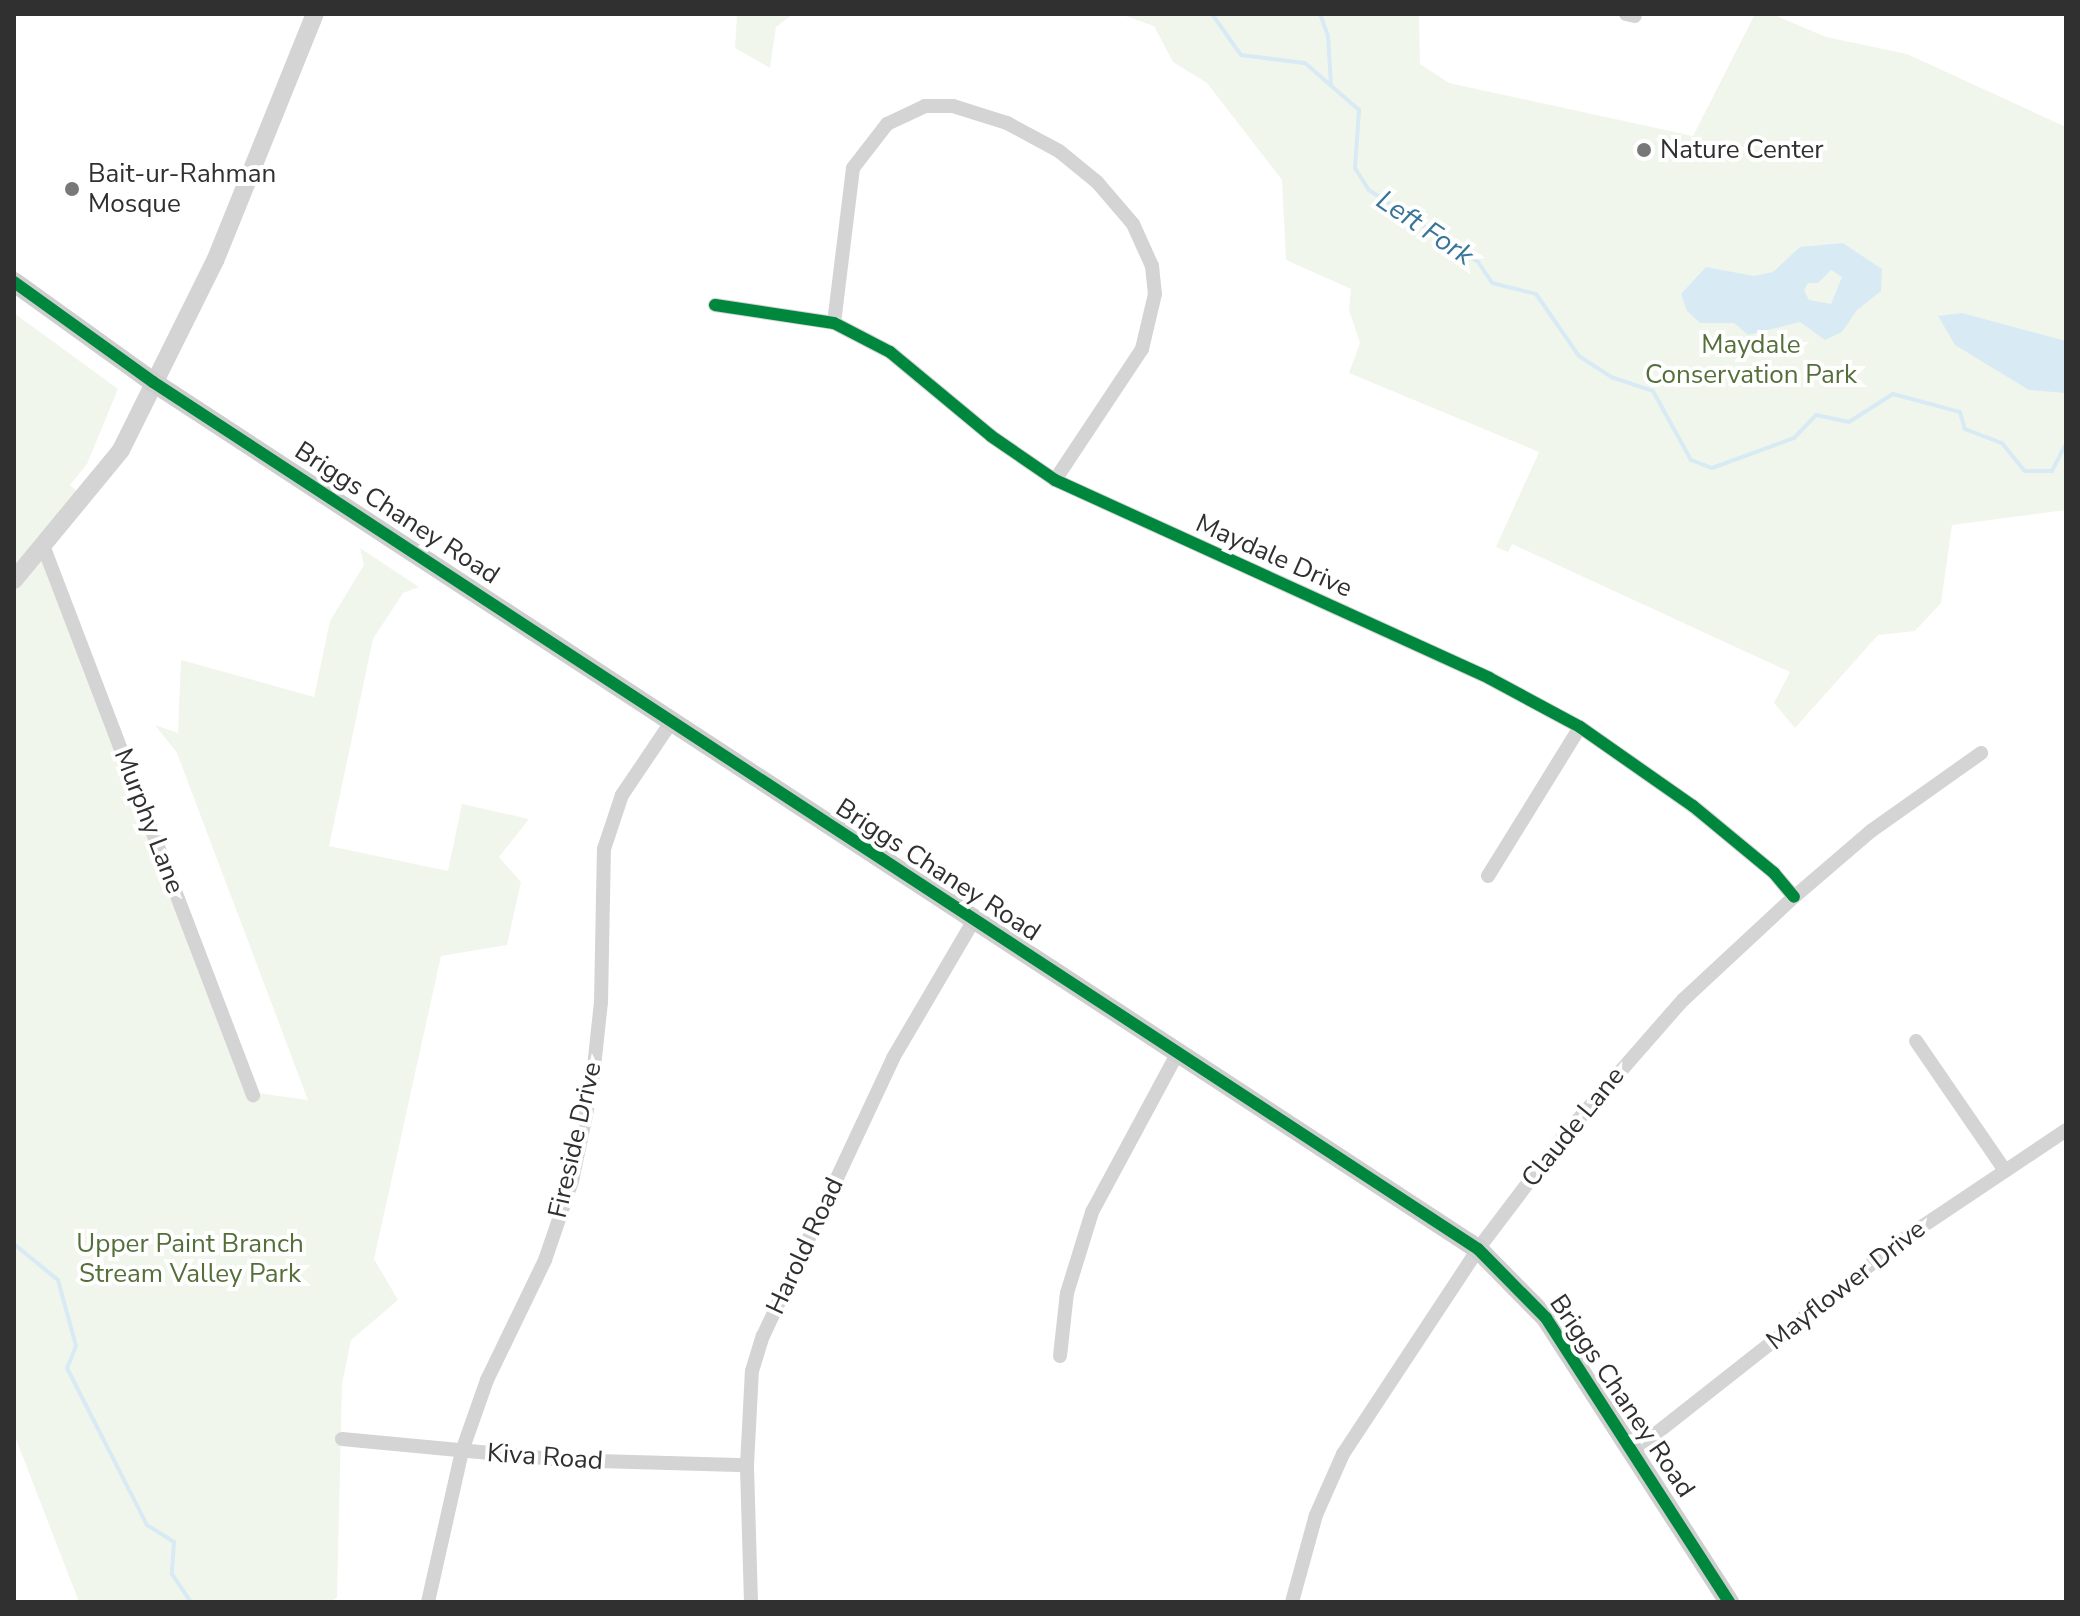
<!DOCTYPE html>
<html>
<head>
<meta charset="utf-8">
<style>
	body { margin:0 }
	#map { position:relative; width:2080px; height:1616px; overflow:hidden; background:#fff; font-family:"Nunito Sans",sans-serif }
	div>[style] { position:absolute }
	.green>* { inset:0; background:#f1f6ec }
	.water>* { inset:0; background:#d8eaf4 }
	.stream>* { height:4px; margin:-2px; padding:0 2px; transform-origin:2px; border-radius:2px; background:#d8eaf4 }
	.minor>* { height:14px; margin:-7px; padding:0 7px; transform-origin:7px; border-radius:7px; background:#d4d4d4 }
	.tertiary>* { height:18px; margin:-9px; padding:0 9px; transform-origin:9px; border-radius:9px; background:#d4d4d4 }
	.secondary>* { height:20px; margin:-10px; padding:0 10px; transform-origin:10px; border-radius:10px; background:#cecece }
	.cycleway>* { height:12px; margin:-6px; padding:0 6px; transform-origin:6px; border-radius:6px; background:#00873e }
	.dots>* { width:22px; height:22px; translate:-50% -50%; box-sizing:border-box; border:4px solid #fff; border-radius:50% }
	span { translate:-50% -50%; white-space:nowrap; text-align:center; line-height:1.15; -webkit-text-stroke:8px #fff; paint-order:stroke }
	.poi-label { font-size:26px; color:#303030 }
	.left { translate:0 -50%; text-align:left }
	.park-label { font-size:26px; color:#546f3a }
	.street-label { font-size:26px; color:#303030 }
	.water-label { font-size:28px; color:#387598; font-style:italic }
	.frame { position:absolute; inset:0; border:16px solid #303030; pointer-events:none }
</style>
</head>
<body>
<div id="map">
	<div class="green">
		<i style="clip-path:polygon(737px 14px,793px 14px,776px 27px,770px 68px,735px 48px)"></i>
		<i style="clip-path:polygon(1120px 14px,1419px 14px,1420px 64px,1449px 83px,1693px 136px,1755px 14px,1772px 14px,1826px 37px,1907px 54px,2066px 127px,2066px 510px,1952px 525px,1941px 603px,1915px 631px,1878px 635px,1795px 728px,1774px 703px,1790px 672px,1512px 544px,1508px 552px,1496px 547px,1539px 452px,1349px 373px,1360px 343px,1349px 310px,1351px 289px,1286px 260px,1282px 180px,1207px 83px,1173px 62px,1154px 26px)"></i>
		<i style="clip-path:polygon(14px 313px,118px 389px,87px 464px,70px 485px,82px 495px,14px 573px)"></i>
		<i style="clip-path:polygon(360px 548px,419px 587px,403px 593px,373px 639px,329px 846px,448px 871px,462px 804px,529px 819px,499px 857px,521px 882px,507px 945px,441px 956px,374px 1259px,398px 1300px,351px 1340px,342px 1384px,337px 1597px,332px 1602px,79px 1602px,14px 1434px,14px 588px,41px 557px,244px 1091px,308px 1100px,177px 753px,155px 725px,178px 733px,181px 660px,314px 697px,330px 621px,364px 565px)"></i>
	</div>
	<div class="water">
		<i style="clip-path:polygon(evenodd,1843px 243px,1882px 269px,1881px 291px,1857px 310px,1842px 332px,1825px 340px,1800px 322px,1748px 335px,1734px 323px,1700px 323px,1687px 311px,1681px 294px,1706px 267px,1754px 276px,1773px 272px,1800px 247px,1843px 243px,1831px 270px,1842px 277px,1831px 304px,1809px 300px,1804px 290px,1808px 283px,1818px 283px,1831px 270px)"></i>
		<i style="clip-path:polygon(1962px 313px,2066px 341px,2066px 393px,2029px 390px,1955px 345px,1938px 316px)"></i>
	</div>
	<div class="stream">
		<i style="left:1212px;top:14px;width:50px;rotate:54.7deg"></i>
		<i style="left:1241px;top:55px;width:64px;rotate:7.1deg"></i>
		<i style="left:1305px;top:63px;width:72px;rotate:41deg"></i>
		<i style="left:1359px;top:110px;width:58px;rotate:93.9deg"></i>
		<i style="left:1355px;top:168px;width:26px;rotate:58deg"></i>
		<i style="left:1369px;top:190px;width:131px;rotate:33.4deg"></i>
		<i style="left:1478px;top:262px;width:25px;rotate:56deg"></i>
		<i style="left:1492px;top:283px;width:45px;rotate:14deg"></i>
		<i style="left:1536px;top:294px;width:75px;rotate:55.3deg"></i>
		<i style="left:1579px;top:356px;width:38px;rotate:33deg"></i>
		<i style="left:1611px;top:377px;width:44px;rotate:18.4deg"></i>
		<i style="left:1653px;top:391px;width:79px;rotate:61.2deg"></i>
		<i style="left:1691px;top:460px;width:22px;rotate:21deg"></i>
		<i style="left:1712px;top:468px;width:87px;rotate:-20.1deg"></i>
		<i style="left:1794px;top:438px;width:32px;rotate:-46deg"></i>
		<i style="left:1816px;top:415px;width:34px;rotate:12deg"></i>
		<i style="left:1849px;top:422px;width:52px;rotate:-32.5deg"></i>
		<i style="left:1893px;top:394px;width:69px;rotate:15deg"></i>
		<i style="left:1960px;top:412px;width:18px;rotate:74deg"></i>
		<i style="left:1965px;top:429px;width:40px;rotate:21deg"></i>
		<i style="left:2002px;top:443px;width:36px;rotate:51deg"></i>
		<i style="left:2025px;top:471px;width:27px"></i>
		<i style="left:2052px;top:471px;width:31px;rotate:-63deg"></i>
		<i style="left:1320px;top:14px;width:23px;rotate:70deg"></i>
		<i style="left:1328px;top:36px;width:49px;rotate:86.5deg"></i>
		<i style="left:14px;top:1244px;width:57px;rotate:39.3deg"></i>
		<i style="left:58px;top:1280px;width:68px;rotate:74.7deg"></i>
		<i style="left:76px;top:1346px;width:24px;rotate:112deg"></i>
		<i style="left:67px;top:1368px;width:176px;rotate:63deg"></i>
		<i style="left:147px;top:1525px;width:32px;rotate:32deg"></i>
		<i style="left:174px;top:1542px;width:32px;rotate:94deg"></i>
		<i style="left:172px;top:1574px;width:34px;rotate:56deg"></i>
	</div>
	<div class="minor">
		<i style="left:1626px;top:14px;width:9px;rotate:13deg"></i>
		<i style="left:715px;top:305px;width:120px;rotate:8.6deg"></i>
		<i style="left:834px;top:323px;width:63px;rotate:27.4deg"></i>
		<i style="left:890px;top:352px;width:131px;rotate:39.7deg"></i>
		<i style="left:991px;top:436px;width:78px;rotate:34.5deg"></i>
		<i style="left:1055px;top:480px;width:477px;rotate:24.5deg"></i>
		<i style="left:1489px;top:678px;width:103px;rotate:28.3deg"></i>
		<i style="left:1580px;top:727px;width:138px;rotate:35deg"></i>
		<i style="left:1693px;top:806px;width:105px;rotate:39.6deg"></i>
		<i style="left:1774px;top:873px;width:31px;rotate:50deg"></i>
		<i style="left:834px;top:323px;width:156px;rotate:-83deg"></i>
		<i style="left:853px;top:168px;width:56px;rotate:-52.3deg"></i>
		<i style="left:887px;top:124px;width:42px;rotate:-25.3deg"></i>
		<i style="left:925px;top:106px;width:28px"></i>
		<i style="left:953px;top:106px;width:57px;rotate:17.5deg"></i>
		<i style="left:1007px;top:123px;width:59px;rotate:28.3deg"></i>
		<i style="left:1059px;top:151px;width:49px;rotate:39.2deg"></i>
		<i style="left:1097px;top:182px;width:55px;rotate:49.4deg"></i>
		<i style="left:1133px;top:224px;width:46px;rotate:65.7deg"></i>
		<i style="left:1152px;top:266px;width:28px;rotate:84deg"></i>
		<i style="left:1155px;top:294px;width:57px;rotate:103.3deg"></i>
		<i style="left:1142px;top:349px;width:157px;rotate:123.6deg"></i>
		<i style="left:44px;top:548px;width:586px;rotate:69.09deg"></i>
		<i style="left:1488px;top:876px;width:175px;rotate:-58.3deg"></i>
		<i style="left:1916px;top:1041px;width:155px;rotate:55.5deg"></i>
		<i style="left:1060px;top:1356px;width:63px;rotate:-83.7deg"></i>
		<i style="left:1067px;top:1293px;width:85px;rotate:-72.8deg"></i>
		<i style="left:1092px;top:1212px;width:182px;rotate:-61.7deg"></i>
		<i style="left:342px;top:1439px;width:222px;rotate:5.4deg"></i>
		<i style="left:563px;top:1460px;width:184px;rotate:1.6deg"></i>
		<i style="left:1635px;top:1450px;width:336px;rotate:-38.2deg"></i>
		<i style="left:1899px;top:1242px;width:201px;rotate:-33.8deg"></i>
		<i style="left:428px;top:1602px;width:155px;rotate:-77.3deg"></i>
		<i style="left:462px;top:1451px;width:75px;rotate:-70.6deg"></i>
		<i style="left:487px;top:1380px;width:133px;rotate:-64.2deg"></i>
		<i style="left:545px;top:1260px;width:83px;rotate:-71.1deg"></i>
		<i style="left:572px;top:1181px;width:97px;rotate:-78.1deg"></i>
		<i style="left:592px;top:1086px;width:84px;rotate:-83.9deg"></i>
		<i style="left:601px;top:1002px;width:153px;rotate:-88.9deg"></i>
		<i style="left:604px;top:849px;width:57px;rotate:-71.6deg"></i>
		<i style="left:622px;top:795px;width:89px;rotate:-56deg"></i>
		<i style="left:751px;top:1602px;width:137px;rotate:-91.7deg"></i>
		<i style="left:747px;top:1465px;width:94px;rotate:-87deg"></i>
		<i style="left:752px;top:1371px;width:37px;rotate:-73deg"></i>
		<i style="left:763px;top:1336px;width:307px;rotate:-64.9deg"></i>
		<i style="left:893px;top:1058px;width:160px;rotate:-59.6deg"></i>
		<i style="left:1292px;top:1602px;width:90px;rotate:-74.6deg"></i>
		<i style="left:1316px;top:1515px;width:67px;rotate:-66.1deg"></i>
		<i style="left:1343px;top:1454px;width:245px;rotate:-56.6deg"></i>
		<i style="left:1478px;top:1249px;width:139px;rotate:-52.9deg"></i>
		<i style="left:1562px;top:1138px;width:184px;rotate:-48.8deg"></i>
		<i style="left:1683px;top:1000px;width:151px;rotate:-42.9deg"></i>
		<i style="left:1794px;top:897px;width:101px;rotate:-40.6deg"></i>
		<i style="left:1871px;top:831px;width:135px;rotate:-35.3deg"></i>
	</div>
	<div class="tertiary">
		<i style="left:14px;top:580px;width:168px;rotate:-50.5deg"></i>
		<i style="left:121px;top:450px;width:211px;rotate:-63.6deg"></i>
		<i style="left:215px;top:261px;width:266px;rotate:-68deg"></i>
	</div>
	<div class="secondary">
		<i style="left:14px;top:282px;width:171px;rotate:35.7deg"></i>
		<i style="left:153px;top:382px;width:1583px;rotate:33.2deg"></i>
		<i style="left:1478px;top:1249px;width:97px;rotate:45.4deg"></i>
		<i style="left:1546px;top:1318px;width:338px;rotate:57.2deg"></i>
	</div>
	<div class="cycleway">
		<i style="left:14px;top:282px;width:171px;rotate:35.7deg"></i>
		<i style="left:153px;top:382px;width:1583px;rotate:33.2deg"></i>
		<i style="left:1478px;top:1249px;width:97px;rotate:45.4deg"></i>
		<i style="left:1546px;top:1318px;width:338px;rotate:57.2deg"></i>
		<i style="left:715px;top:305px;width:120px;rotate:8.6deg"></i>
		<i style="left:834px;top:323px;width:63px;rotate:27.4deg"></i>
		<i style="left:890px;top:352px;width:131px;rotate:39.7deg"></i>
		<i style="left:991px;top:436px;width:78px;rotate:34.5deg"></i>
		<i style="left:1055px;top:480px;width:477px;rotate:24.5deg"></i>
		<i style="left:1489px;top:678px;width:103px;rotate:28.3deg"></i>
		<i style="left:1580px;top:727px;width:138px;rotate:35deg"></i>
		<i style="left:1693px;top:806px;width:105px;rotate:39.6deg"></i>
		<i style="left:1774px;top:873px;width:31px;rotate:50deg"></i>
	</div>
	<div class="dots">
		<i style="left:1644px;top:150px;background:#787878"></i>
		<i style="left:72px;top:189px;background:#787878"></i>
	</div>
	<div class="poi-label">
		<span class="left" style="left:1660px;top:150px">Nature Center</span>
		<span class="left" style="left:88px;top:189px">Bait-ur-Rahman<br>Mosque</span>
	</div>
	<div class="park-label">
		<span style="left:1751px;top:360px">Maydale<br>Conservation Park</span>
		<span style="left:190px;top:1259px">Upper Paint Branch<br>Stream Valley Park</span>
	</div>
	<div class="street-label">
		<span style="left:397px;top:513px;rotate:33deg">Briggs Chaney Road</span>
		<span style="left:1274px;top:556px;rotate:24deg">Maydale Drive</span>
		<span style="left:149px;top:821px;rotate:69deg">Murphy Lane</span>
		<span style="left:938px;top:870px;rotate:33deg">Briggs Chaney Road</span>
		<span style="left:1573px;top:1127px;rotate:-51deg">Claude Lane</span>
		<span style="left:575px;top:1140px;rotate:-77deg">Fireside Drive</span>
		<span style="left:805px;top:1246px;rotate:-65deg">Harold Road</span>
		<span style="left:1846px;top:1285px;rotate:-38deg">Mayflower Drive</span>
		<span style="left:1622px;top:1396px;rotate:56deg">Briggs Chaney Road</span>
		<span style="left:545px;top:1457px;rotate:4deg">Kiva Road</span>
	</div>
	<div class="water-label">
		<span style="left:1425px;top:228px;rotate:34deg">Left Fork</span>
	</div>
	<div class="frame"></div>
</div>
</body>
</html>
